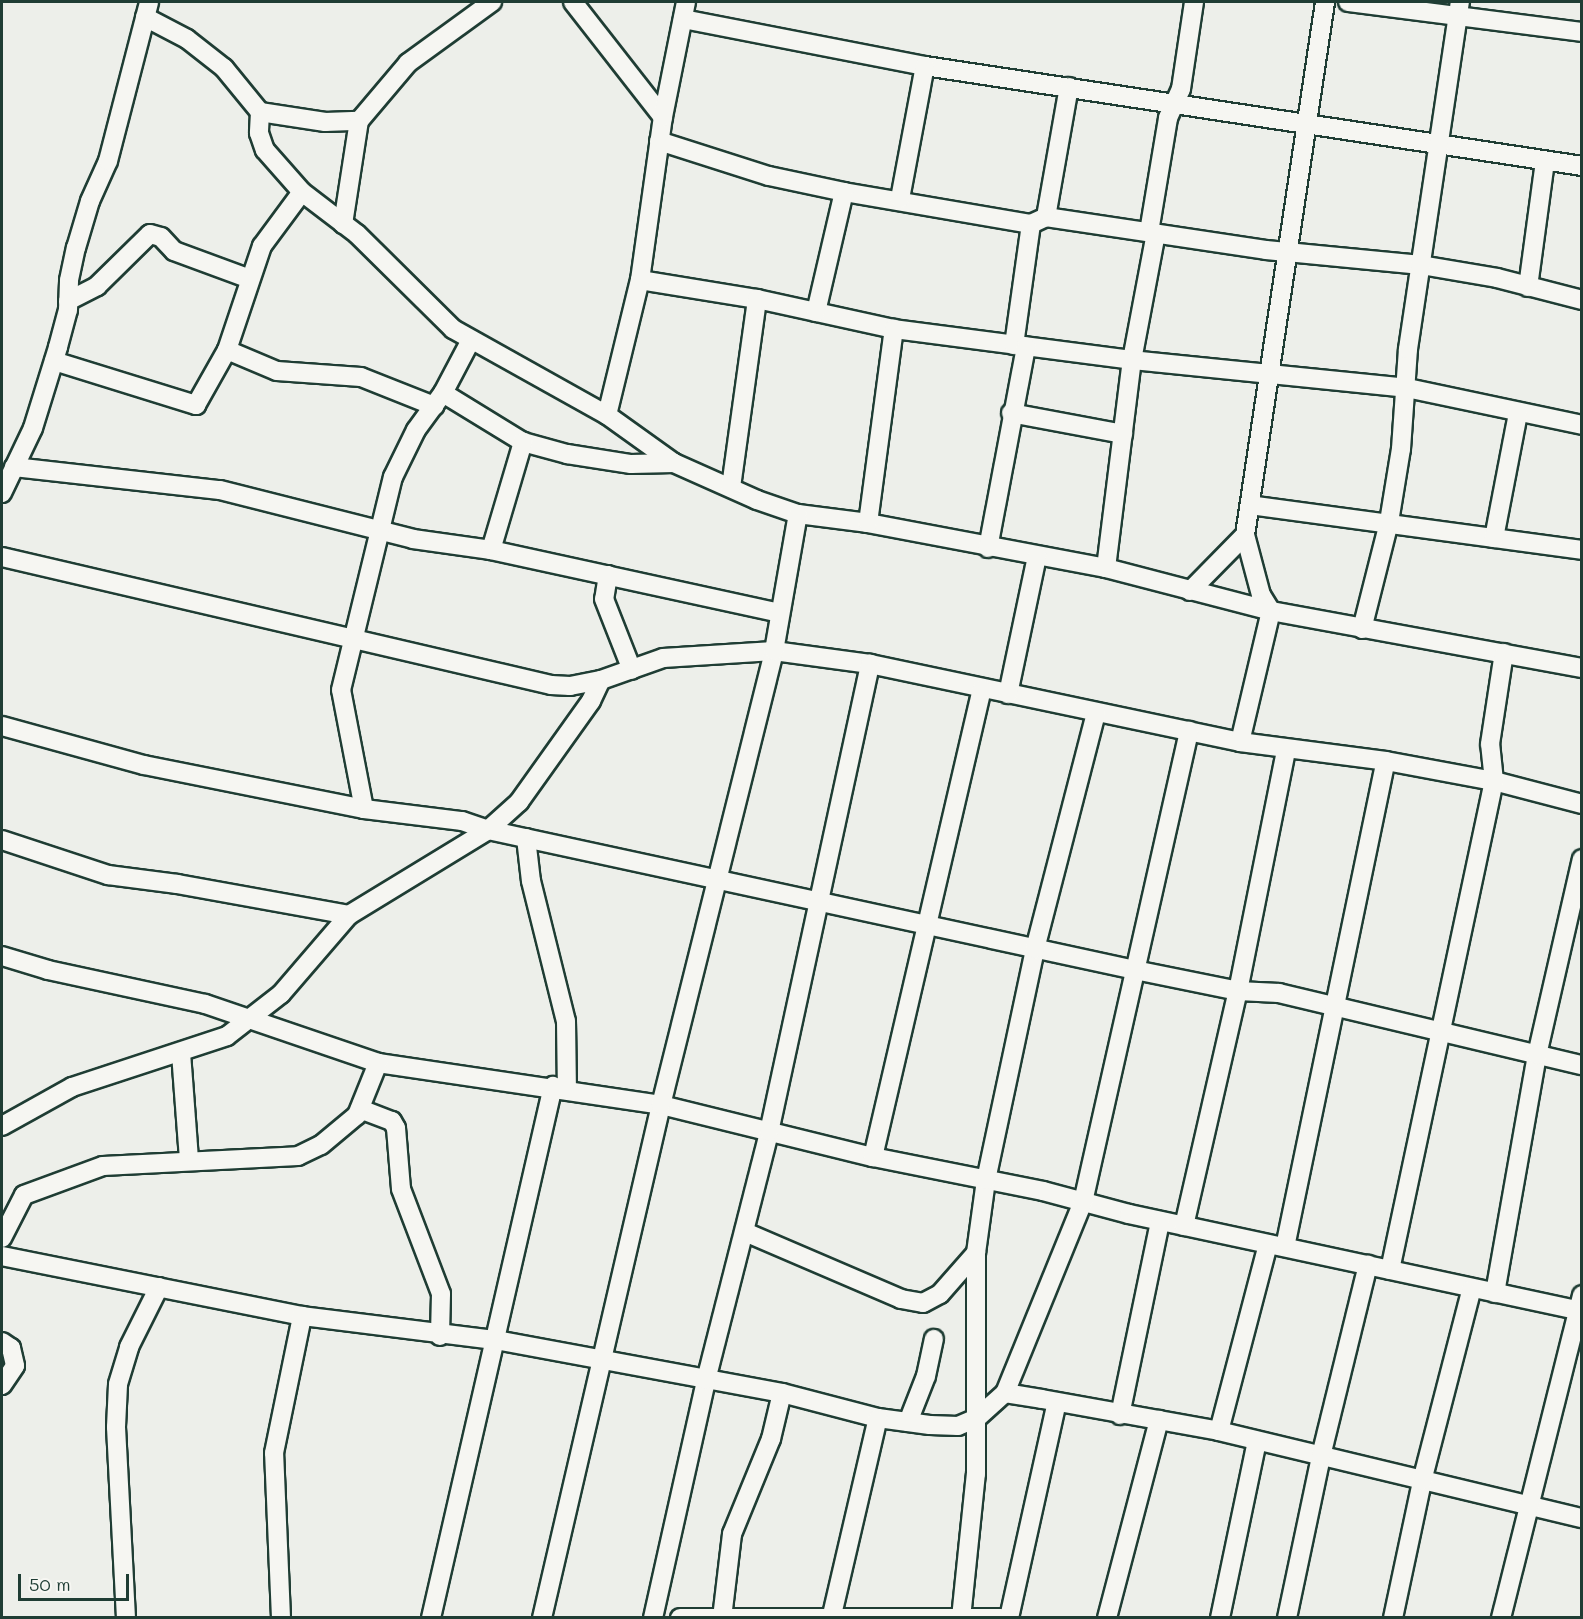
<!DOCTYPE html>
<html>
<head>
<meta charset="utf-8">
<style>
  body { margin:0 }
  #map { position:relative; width:1583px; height:1619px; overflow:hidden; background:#edefea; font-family:Mali,sans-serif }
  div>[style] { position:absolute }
  .roads { filter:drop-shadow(2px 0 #1f3d34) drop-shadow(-2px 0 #1f3d34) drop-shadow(0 2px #1f3d34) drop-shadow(0 -2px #1f3d34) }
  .minor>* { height:18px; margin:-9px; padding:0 9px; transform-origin:9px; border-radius:9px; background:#f6f6f2 }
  span { translate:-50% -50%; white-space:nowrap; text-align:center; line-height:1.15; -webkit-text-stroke:4.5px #f6f6f2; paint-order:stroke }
  .frame { position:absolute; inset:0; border:3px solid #1f3d34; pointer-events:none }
  .scale { position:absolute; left:18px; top:1574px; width:111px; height:27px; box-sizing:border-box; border:3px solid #1f3d34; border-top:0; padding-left:8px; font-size:18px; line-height:21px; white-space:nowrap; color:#1f3d34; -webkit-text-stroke:4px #f6f6f2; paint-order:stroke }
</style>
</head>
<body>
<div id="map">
  <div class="roads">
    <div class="minor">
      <div style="left:573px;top:2px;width:146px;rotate:52deg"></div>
      <div style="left:1348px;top:2px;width:236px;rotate:7.3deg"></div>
      <div style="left:145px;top:17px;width:47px;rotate:27.6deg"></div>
      <div style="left:187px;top:39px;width:47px;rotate:38.1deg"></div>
      <div style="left:224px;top:68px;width:57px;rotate:50.7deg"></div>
      <div style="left:260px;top:112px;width:21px;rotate:93deg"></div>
      <div style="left:259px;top:133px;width:18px;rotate:71deg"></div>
      <div style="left:265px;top:150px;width:56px;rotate:48.6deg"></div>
      <div style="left:302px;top:192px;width:69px;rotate:37.4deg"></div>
      <div style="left:357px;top:234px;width:135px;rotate:44.7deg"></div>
      <div style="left:453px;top:329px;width:176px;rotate:29.2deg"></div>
      <div style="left:607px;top:415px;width:82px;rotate:35.6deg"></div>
      <div style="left:674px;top:463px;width:91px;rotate:24deg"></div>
      <div style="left:757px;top:500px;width:43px;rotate:18.9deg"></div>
      <div style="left:798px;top:514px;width:71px;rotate:7.3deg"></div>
      <div style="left:868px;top:523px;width:242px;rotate:10.7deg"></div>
      <div style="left:1106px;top:568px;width:171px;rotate:14.6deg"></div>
      <div style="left:1271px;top:611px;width:316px;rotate:10.4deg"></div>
      <div style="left:683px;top:19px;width:247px;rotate:11deg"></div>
      <div style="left:925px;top:66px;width:665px;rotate:8.65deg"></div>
      <div style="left:260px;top:112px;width:66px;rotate:8.7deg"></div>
      <div style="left:325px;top:122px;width:34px;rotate:-2deg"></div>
      <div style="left:659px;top:141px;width:115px;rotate:17.7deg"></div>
      <div style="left:769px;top:176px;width:77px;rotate:12deg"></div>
      <div style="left:844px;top:192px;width:190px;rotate:9.7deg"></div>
      <div style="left:1031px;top:224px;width:17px;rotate:-25deg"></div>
      <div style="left:1046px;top:217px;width:222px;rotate:8.5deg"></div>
      <div style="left:1266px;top:250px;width:156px;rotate:5.5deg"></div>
      <div style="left:1421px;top:265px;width:77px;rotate:9.7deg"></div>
      <div style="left:1497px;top:278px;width:88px;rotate:14.5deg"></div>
      <div style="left:900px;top:199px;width:135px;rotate:-79.4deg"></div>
      <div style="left:1046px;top:217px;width:132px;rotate:-80deg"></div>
      <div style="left:343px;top:224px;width:104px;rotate:-81.2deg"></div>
      <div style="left:359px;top:121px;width:76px;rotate:-49.8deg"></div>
      <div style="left:408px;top:63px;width:104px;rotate:-36deg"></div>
      <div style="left:1149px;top:232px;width:116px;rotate:-80.5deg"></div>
      <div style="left:1168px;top:118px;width:32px;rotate:-66deg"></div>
      <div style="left:1181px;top:89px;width:88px;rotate:-81.5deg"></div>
      <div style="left:640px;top:280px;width:119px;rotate:9.2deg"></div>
      <div style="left:757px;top:299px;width:140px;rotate:12.4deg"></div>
      <div style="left:894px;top:329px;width:240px;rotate:7.4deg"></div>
      <div style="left:1132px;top:360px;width:276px;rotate:5.8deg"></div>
      <div style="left:1407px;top:388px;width:179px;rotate:11.9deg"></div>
      <div style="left:1528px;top:287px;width:126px;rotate:-82.3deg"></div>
      <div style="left:68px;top:301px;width:33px;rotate:-27deg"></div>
      <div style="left:97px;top:286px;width:74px;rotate:-44.5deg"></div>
      <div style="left:150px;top:234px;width:11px;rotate:15deg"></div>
      <div style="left:161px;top:237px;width:19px;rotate:47deg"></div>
      <div style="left:174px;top:251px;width:81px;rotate:20.2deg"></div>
      <div style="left:816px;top:312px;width:123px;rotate:-76.9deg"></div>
      <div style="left:1014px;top:345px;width:122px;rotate:-82deg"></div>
      <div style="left:227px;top:350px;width:54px;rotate:22.8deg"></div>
      <div style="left:277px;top:371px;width:84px;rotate:4.1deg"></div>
      <div style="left:361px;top:377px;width:79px;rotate:21.7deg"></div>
      <div style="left:54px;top:361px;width:149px;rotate:17.2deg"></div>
      <div style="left:196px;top:405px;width:63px;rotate:-60.6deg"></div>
      <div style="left:227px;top:350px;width:110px;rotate:-71.4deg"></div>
      <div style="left:262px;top:246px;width:67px;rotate:-53.5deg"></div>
      <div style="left:443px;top:393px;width:94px;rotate:31.5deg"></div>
      <div style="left:523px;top:442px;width:46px;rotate:15.3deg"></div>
      <div style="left:567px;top:454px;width:65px;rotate:8.9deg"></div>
      <div style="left:631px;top:464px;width:43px;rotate:-1.3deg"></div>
      <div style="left:1011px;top:413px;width:114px;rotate:10.6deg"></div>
      <div style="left:607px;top:415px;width:139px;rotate:-76.3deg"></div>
      <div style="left:640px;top:280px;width:165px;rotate:-82deg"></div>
      <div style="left:663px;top:117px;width:117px;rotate:-78.7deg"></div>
      <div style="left:14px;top:467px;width:207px;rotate:6.4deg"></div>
      <div style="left:220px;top:490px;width:199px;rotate:14.2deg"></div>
      <div style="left:413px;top:539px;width:79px;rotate:8deg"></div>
      <div style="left:491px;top:550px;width:295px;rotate:12.3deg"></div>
      <div style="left:731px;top:487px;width:190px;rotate:-82.1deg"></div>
      <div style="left:2px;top:493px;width:72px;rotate:-64.5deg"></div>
      <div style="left:33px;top:428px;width:85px;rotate:-72.8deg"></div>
      <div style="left:58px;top:347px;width:38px;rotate:-75deg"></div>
      <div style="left:68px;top:310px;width:30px;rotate:-88deg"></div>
      <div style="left:69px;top:280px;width:33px;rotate:-78deg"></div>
      <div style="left:76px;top:248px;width:49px;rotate:-73.4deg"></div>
      <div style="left:90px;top:201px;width:44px;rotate:-65.8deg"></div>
      <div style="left:108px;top:161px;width:164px;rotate:-75.5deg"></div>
      <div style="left:1250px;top:505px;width:335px;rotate:7.7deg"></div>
      <div style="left:868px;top:523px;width:196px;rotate:-82.4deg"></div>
      <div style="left:1494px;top:538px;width:127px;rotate:-79.1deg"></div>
      <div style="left:988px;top:548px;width:205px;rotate:-79.3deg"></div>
      <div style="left:491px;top:550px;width:113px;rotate:-73.5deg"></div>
      <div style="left:2px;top:557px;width:564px;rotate:13.12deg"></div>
      <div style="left:551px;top:685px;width:19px;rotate:3deg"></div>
      <div style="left:570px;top:686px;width:32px;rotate:-11deg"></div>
      <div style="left:601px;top:680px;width:66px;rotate:-19.5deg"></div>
      <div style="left:663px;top:658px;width:111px;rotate:-3.6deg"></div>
      <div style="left:774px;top:651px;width:97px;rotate:7.7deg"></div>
      <div style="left:870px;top:664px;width:378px;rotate:11.9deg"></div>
      <div style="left:1240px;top:742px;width:147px;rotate:7.4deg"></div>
      <div style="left:1386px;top:761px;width:110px;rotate:10.5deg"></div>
      <div style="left:1494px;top:781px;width:91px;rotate:14.6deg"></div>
      <div style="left:1106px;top:568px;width:210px;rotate:-82.9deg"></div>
      <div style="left:1132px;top:360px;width:129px;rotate:-79.3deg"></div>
      <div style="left:608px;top:575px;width:24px;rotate:99deg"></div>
      <div style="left:604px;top:599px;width:76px;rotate:68.5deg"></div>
      <div style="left:1190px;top:591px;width:78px;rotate:-45.5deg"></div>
      <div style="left:1362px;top:629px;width:110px;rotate:-75.8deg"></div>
      <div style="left:1389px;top:522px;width:74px;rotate:-80.7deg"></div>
      <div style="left:1401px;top:449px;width:100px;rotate:-86deg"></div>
      <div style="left:1408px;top:349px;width:351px;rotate:-81.5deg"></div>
      <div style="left:1008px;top:694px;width:141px;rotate:-78.1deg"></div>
      <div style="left:2px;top:726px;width:147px;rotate:15.4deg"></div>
      <div style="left:144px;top:765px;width:224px;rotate:11.3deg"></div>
      <div style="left:364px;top:809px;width:99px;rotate:7deg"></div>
      <div style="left:462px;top:821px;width:28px;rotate:19deg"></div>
      <div style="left:488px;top:830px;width:662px;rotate:12.21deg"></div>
      <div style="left:1135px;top:970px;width:105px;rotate:11.5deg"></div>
      <div style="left:1238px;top:991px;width:41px;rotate:2.8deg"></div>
      <div style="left:1279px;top:993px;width:311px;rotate:13.4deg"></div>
      <div style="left:1240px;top:742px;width:135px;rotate:-76.7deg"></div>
      <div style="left:1271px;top:611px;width:19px;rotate:-122deg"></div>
      <div style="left:1261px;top:595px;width:62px;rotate:-104.9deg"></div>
      <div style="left:1245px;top:535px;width:539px;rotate:-81.46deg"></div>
      <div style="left:364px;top:809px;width:121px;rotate:-100.9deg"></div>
      <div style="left:341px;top:690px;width:219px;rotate:-76.3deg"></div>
      <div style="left:393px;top:477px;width:52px;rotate:-63.9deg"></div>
      <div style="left:416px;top:430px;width:46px;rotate:-53.9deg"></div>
      <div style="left:443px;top:393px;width:60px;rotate:-62.2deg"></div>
      <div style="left:526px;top:838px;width:43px;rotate:83.4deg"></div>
      <div style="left:531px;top:881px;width:144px;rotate:76deg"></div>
      <div style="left:566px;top:1021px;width:68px;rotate:89.2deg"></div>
      <div style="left:2px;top:840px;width:112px;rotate:18.3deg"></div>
      <div style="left:108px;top:875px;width:70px;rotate:7.4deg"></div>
      <div style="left:177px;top:884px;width:175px;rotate:10.2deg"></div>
      <div style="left:2px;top:956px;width:48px;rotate:16.9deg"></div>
      <div style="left:48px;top:970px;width:161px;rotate:12.2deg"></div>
      <div style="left:205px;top:1004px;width:183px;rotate:18.8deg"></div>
      <div style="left:378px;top:1063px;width:286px;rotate:8.4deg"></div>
      <div style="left:661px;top:1105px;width:218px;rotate:13.8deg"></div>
      <div style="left:873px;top:1157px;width:173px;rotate:11.3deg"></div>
      <div style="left:1043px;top:1191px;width:89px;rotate:15deg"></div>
      <div style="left:1129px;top:1214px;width:463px;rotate:12.1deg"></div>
      <div style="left:181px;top:1053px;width:106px;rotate:85.7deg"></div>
      <div style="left:360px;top:1109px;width:34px;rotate:21deg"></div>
      <div style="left:392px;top:1121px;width:8px;rotate:60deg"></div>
      <div style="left:396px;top:1128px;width:61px;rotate:85.3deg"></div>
      <div style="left:401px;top:1189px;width:112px;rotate:69.1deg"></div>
      <div style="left:441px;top:1294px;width:42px;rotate:91.4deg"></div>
      <div style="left:2px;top:1126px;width:80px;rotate:-29.1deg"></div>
      <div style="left:72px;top:1087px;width:163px;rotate:-18.2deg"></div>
      <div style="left:227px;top:1036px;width:68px;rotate:-37.9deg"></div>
      <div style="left:281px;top:994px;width:104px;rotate:-49.3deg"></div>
      <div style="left:349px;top:915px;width:163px;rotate:-31.4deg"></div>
      <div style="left:488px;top:830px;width:42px;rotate:-42.1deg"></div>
      <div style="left:519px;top:802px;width:124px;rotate:-54.5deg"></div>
      <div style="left:591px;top:701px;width:23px;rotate:-65deg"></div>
      <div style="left:873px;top:1157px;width:481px;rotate:-76.9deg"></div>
      <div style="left:1184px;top:1226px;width:241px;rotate:-77.1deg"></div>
      <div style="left:1238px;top:991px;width:246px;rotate:-78.7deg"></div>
      <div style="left:745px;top:1232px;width:170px;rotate:23.2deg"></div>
      <div style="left:901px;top:1299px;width:22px;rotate:10deg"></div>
      <div style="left:923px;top:1303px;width:19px;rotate:-28deg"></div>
      <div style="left:940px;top:1294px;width:55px;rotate:-48.7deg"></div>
      <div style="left:2px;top:1238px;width:48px;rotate:-62.9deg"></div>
      <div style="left:24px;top:1195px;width:84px;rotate:-20.2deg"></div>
      <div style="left:103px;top:1166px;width:195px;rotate:-2.9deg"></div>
      <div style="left:298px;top:1156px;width:25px;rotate:-26deg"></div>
      <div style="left:321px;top:1145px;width:47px;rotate:-39.8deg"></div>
      <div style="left:357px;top:1115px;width:56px;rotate:-68deg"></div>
      <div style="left:1285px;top:1247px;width:496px;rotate:-78.3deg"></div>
      <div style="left:2px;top:1256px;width:306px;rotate:11.3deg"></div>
      <div style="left:302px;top:1316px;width:195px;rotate:7.1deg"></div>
      <div style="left:496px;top:1340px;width:291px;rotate:10.5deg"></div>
      <div style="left:782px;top:1393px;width:99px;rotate:14.6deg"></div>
      <div style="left:878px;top:1418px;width:52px;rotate:7.7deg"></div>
      <div style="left:930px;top:1425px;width:28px;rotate:2deg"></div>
      <div style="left:958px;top:1426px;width:21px;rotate:-23deg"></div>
      <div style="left:977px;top:1418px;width:38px;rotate:-42deg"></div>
      <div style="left:1005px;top:1393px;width:37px;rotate:9deg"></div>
      <div style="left:1042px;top:1399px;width:180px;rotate:10.2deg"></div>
      <div style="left:1219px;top:1431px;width:373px;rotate:13.5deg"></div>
      <div style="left:1390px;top:1270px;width:500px;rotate:-78deg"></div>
      <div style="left:1494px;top:781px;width:37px;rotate:-96deg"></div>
      <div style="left:1490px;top:744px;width:92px;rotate:-81.3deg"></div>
      <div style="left:1495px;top:1293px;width:242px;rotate:-80deg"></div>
      <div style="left:1537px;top:1055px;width:201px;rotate:-77.1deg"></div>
      <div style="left:2px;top:1342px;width:11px;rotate:34deg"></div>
      <div style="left:11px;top:1348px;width:18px;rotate:77deg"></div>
      <div style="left:15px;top:1366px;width:23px;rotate:124deg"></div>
      <div style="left:1005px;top:1393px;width:206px;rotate:-67.8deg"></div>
      <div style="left:1083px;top:1202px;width:483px;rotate:-77.3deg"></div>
      <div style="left:1120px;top:1415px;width:198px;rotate:-78.3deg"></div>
      <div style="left:908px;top:1422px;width:49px;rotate:-68.6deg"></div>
      <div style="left:926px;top:1376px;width:38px;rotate:-78deg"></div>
      <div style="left:1219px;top:1431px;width:193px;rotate:-75.3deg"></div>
      <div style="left:832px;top:1615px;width:202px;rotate:-76.9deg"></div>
      <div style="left:126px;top:1618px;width:191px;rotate:-93deg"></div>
      <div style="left:116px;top:1427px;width:43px;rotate:-87.3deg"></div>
      <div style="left:118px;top:1384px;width:39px;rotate:-73deg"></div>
      <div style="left:129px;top:1347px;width:67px;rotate:-63.4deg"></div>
      <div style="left:281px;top:1618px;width:165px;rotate:-92.4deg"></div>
      <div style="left:274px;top:1453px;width:140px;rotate:-78.4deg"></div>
      <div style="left:431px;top:1618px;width:546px;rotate:-77.08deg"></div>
      <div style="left:542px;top:1618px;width:527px;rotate:-76.94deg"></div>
      <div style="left:661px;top:1105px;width:468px;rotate:-76deg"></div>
      <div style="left:774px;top:651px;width:139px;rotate:-80.1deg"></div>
      <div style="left:653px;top:1618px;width:244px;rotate:-77.4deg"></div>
      <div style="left:706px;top:1380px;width:256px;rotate:-75.7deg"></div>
      <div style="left:769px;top:1132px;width:479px;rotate:-77.8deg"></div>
      <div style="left:680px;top:1618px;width:321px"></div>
      <div style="left:722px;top:1618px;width:85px;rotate:-83.2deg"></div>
      <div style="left:732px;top:1534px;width:103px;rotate:-67.7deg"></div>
      <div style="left:771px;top:1439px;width:47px;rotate:-76.6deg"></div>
      <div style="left:961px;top:1618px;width:145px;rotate:-84.1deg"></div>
      <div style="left:976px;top:1474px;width:221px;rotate:-90deg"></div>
      <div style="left:976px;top:1253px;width:74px;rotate:-82.2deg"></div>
      <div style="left:986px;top:1180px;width:236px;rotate:-78deg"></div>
      <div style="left:1035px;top:949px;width:244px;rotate:-75.5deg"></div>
      <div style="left:1009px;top:1618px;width:221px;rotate:-77.5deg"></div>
      <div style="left:1107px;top:1618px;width:205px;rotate:-75.3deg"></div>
      <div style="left:1220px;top:1618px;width:181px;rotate:-78.2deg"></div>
      <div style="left:1287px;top:1618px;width:166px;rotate:-78.1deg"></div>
      <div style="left:1321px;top:1456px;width:197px;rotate:-76.2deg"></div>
      <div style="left:1393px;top:1618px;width:140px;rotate:-78deg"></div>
      <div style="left:1422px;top:1481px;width:199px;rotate:-75.5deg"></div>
      <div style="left:1501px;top:1618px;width:333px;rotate:-75.9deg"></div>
    </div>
  </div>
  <div class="frame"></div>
  <div class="scale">50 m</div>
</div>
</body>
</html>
